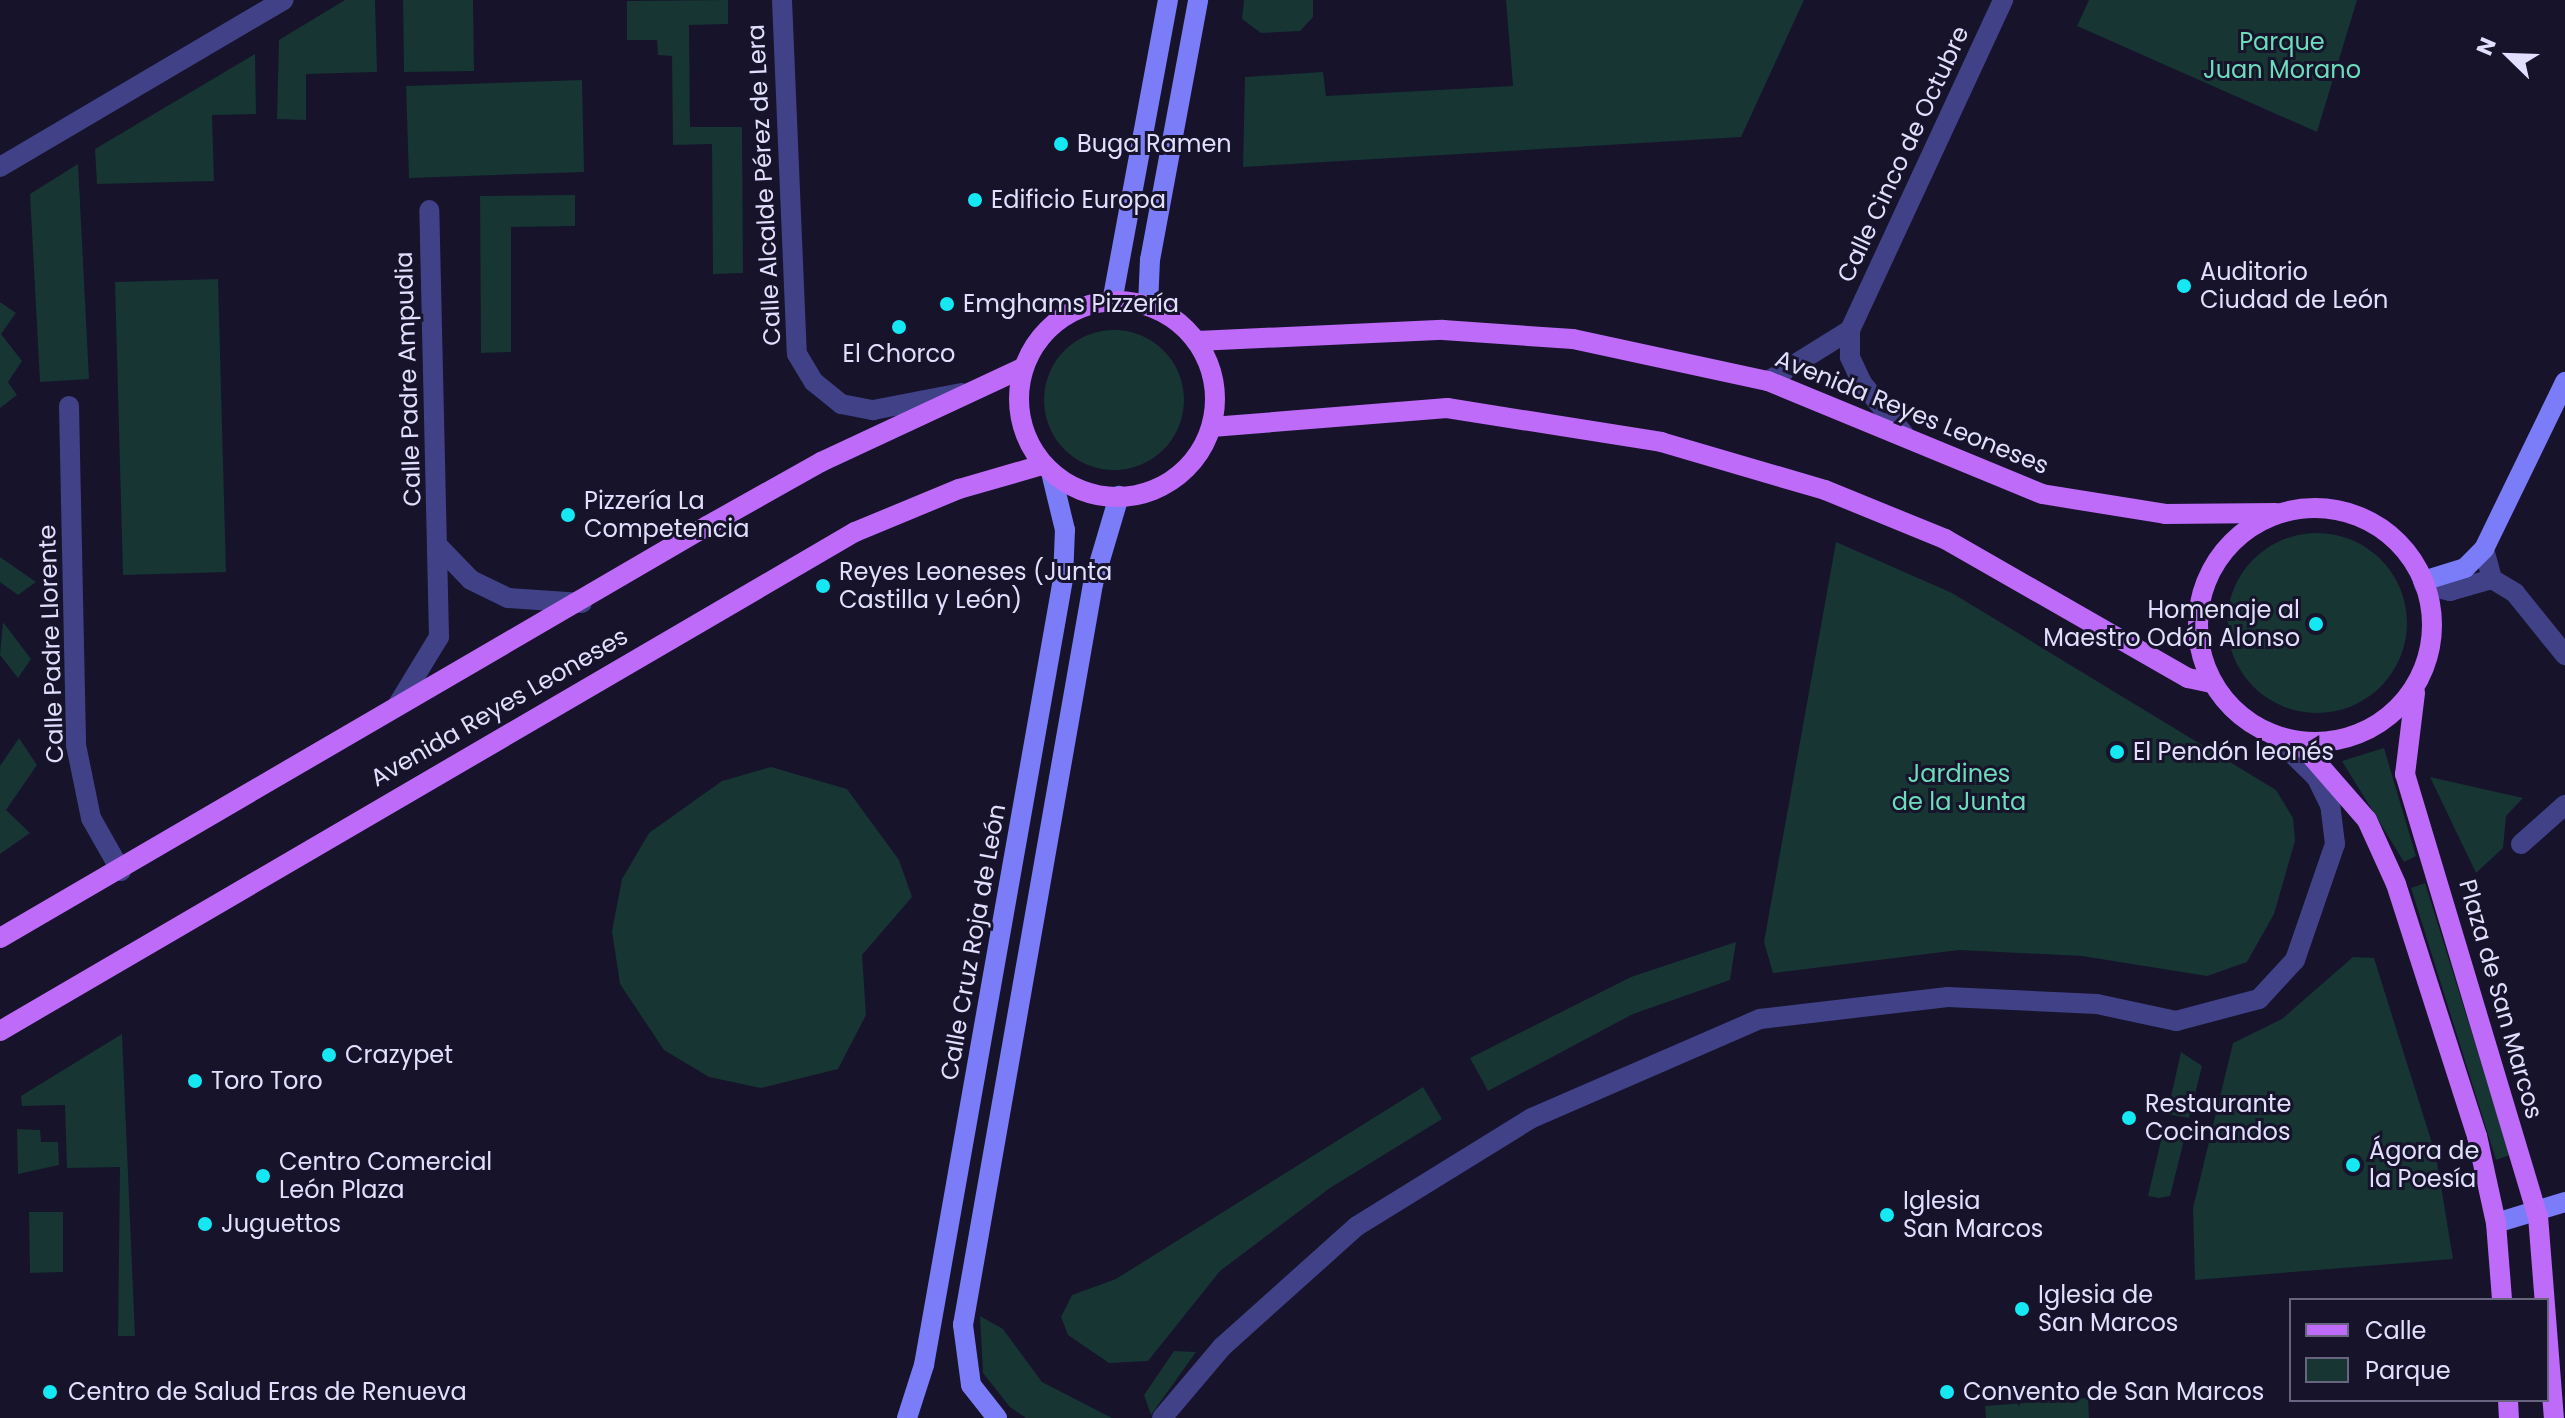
<!DOCTYPE html>
<html>
<head>
<meta charset="utf-8">
<style>
  body { margin:0 }
  #map { position:relative; width:2565px; height:1418px; overflow:hidden; background:#16132b; font-family:Poppins,sans-serif }
  div>[style] { position:absolute }
  .green>* { inset:0; background:#163533 }
  .round { border-radius:50% }
  .street>* { height:20px; margin:-10px; padding:0 10px; transform-origin:10px; border-radius:10px; background:#414188 }
  .secondary>* { height:20px; margin:-10px; padding:0 10px; transform-origin:10px; border-radius:10px; background:#7b7df8 }
  .primary>* { height:20px; margin:-10px; padding:0 10px; transform-origin:10px; border-radius:10px; background:#bd6bf8 }
  .primary>.ring { margin:-10px; padding:0; box-sizing:content-box; background:none; border:20px solid #bd6bf8; border-radius:50% }
  .dots>* { width:22px; height:22px; translate:-50% -50%; box-sizing:border-box; border:4px solid #16132b; border-radius:50% }
  span { translate:-50% -50%; white-space:nowrap; text-align:center; line-height:1.15; -webkit-text-stroke:6px #16132b; paint-order:stroke }
  .park-label { font-size:24px; color:#6cdcbb }
  .poi-label { font-size:24px; color:#e1dffd }
  .left { translate:0 -50%; text-align:left }
  .right { translate:-100% -50%; text-align:right }
  .street-label { font-size:24px; color:#e1dffd }
  .legend { position:absolute; left:2289px; top:1298px; width:260px; height:104px; box-sizing:border-box; background:#16132b; border:2px solid #67657f; margin:0; padding:10px 14px; list-style:none; font-size:24px; color:#e1dffd }
  .legend li { display:flex; align-items:center; gap:16px; height:40px }
  .legend b { width:40px; border:2px solid #67657f }
  .north { position:absolute; left:2469px; top:16px; width:80px; height:80px; -webkit-text-stroke:6px #16132b; paint-order:stroke; rotate:293deg; font-size:22px; font-weight:700; line-height:32px; text-align:center; color:#e1dffd }
  .north::after { content:''; display:block; margin:auto; width:28px; height:36px; background:#e1dffd; clip-path:polygon(50% 0,100% 100%,50% 72%,0 100%) }
</style>
</head>
<body>
<div id="map">
  <div class="green">
    <div style="clip-path:polygon(345px 0,375px 0,377px 72px,306px 74px,306px 120px,277px 119px,279px 40px)"></div>
    <div style="clip-path:polygon(403px 0,473px 0,474px 71px,404px 72px)"></div>
    <div style="clip-path:polygon(728px 0,728px 24px,689px 25px,690px 127px,742px 127px,743px 273px,713px 274px,712px 144px,673px 145px,672px 56px,658px 55px,657px 40px,627px 40px,627px 1px)"></div>
    <div style="clip-path:polygon(1244px 0,1313px 0,1313px 17px,1300px 31px,1261px 33px,1242px 19px)"></div>
    <div style="clip-path:polygon(1506px 0,1804px 0,1741px 137px,1243px 167px,1245px 77px,1323px 72px,1326px 96px,1513px 86px)"></div>
    <div style="clip-path:polygon(2089px 0,2357px 0,2317px 132px,2077px 26px)"></div>
    <div style="clip-path:polygon(255px 54px,256px 114px,212px 115px,214px 181px,97px 184px,95px 149px)"></div>
    <div style="clip-path:polygon(582px 80px,584px 172px,409px 178px,406px 86px)"></div>
    <div style="clip-path:polygon(78px 164px,89px 379px,40px 382px,30px 194px)"></div>
    <div style="clip-path:polygon(575px 195px,575px 226px,511px 227px,511px 352px,481px 353px,480px 196px)"></div>
    <div style="clip-path:polygon(218px 279px,226px 572px,123px 575px,115px 282px)"></div>
    <div style="clip-path:polygon(0 302px,16px 313px,1px 334px,22px 361px,8px 382px,17px 395px,0 408px)"></div>
    <div class="round" style="left:1044px;top:330px;width:140px;height:140px"></div>
    <div class="round" style="left:2227px;top:533px;width:180px;height:180px"></div>
    <div style="clip-path:polygon(1836px 542px,1952px 593px,2276px 790px,2293px 818px,2295px 841px,2274px 914px,2247px 962px,2207px 976px,2082px 956px,1959px 950px,1773px 973px,1764px 942px)"></div>
    <div style="clip-path:polygon(0 557px,36px 582px,18px 595px,0 582px)"></div>
    <div style="clip-path:polygon(3px 622px,31px 659px,18px 678px,0 655px)"></div>
    <div style="clip-path:polygon(19px 738px,37px 765px,6px 810px,30px 833px,0 854px,0 766px)"></div>
    <div style="clip-path:polygon(2384px 748px,2416px 856px,2404px 862px,2342px 761px)"></div>
    <div style="clip-path:polygon(771px 767px,847px 789px,899px 860px,912px 897px,862px 955px,866px 1015px,838px 1069px,761px 1088px,709px 1077px,664px 1050px,620px 984px,612px 931px,622px 879px,649px 833px,722px 781px)"></div>
    <div style="clip-path:polygon(2430px 777px,2523px 798px,2506px 816px,2503px 848px,2476px 873px)"></div>
    <div style="clip-path:polygon(2425px 883px,2510px 1155px,2496px 1160px,2411px 888px)"></div>
    <div style="clip-path:polygon(1736px 942px,1730px 980px,1633px 1014px,1488px 1091px,1470px 1058px,1631px 977px)"></div>
    <div style="clip-path:polygon(2353px 957px,2374px 958px,2436px 1156px,2453px 1259px,2195px 1280px,2193px 1208px,2233px 1043px,2282px 1019px)"></div>
    <div style="clip-path:polygon(122px 1034px,135px 1336px,118px 1336px,120px 1167px,67px 1168px,65px 1105px,22px 1106px,21px 1096px)"></div>
    <div style="clip-path:polygon(2181px 1052px,2202px 1066px,2189px 1118px,2167px 1114px)"></div>
    <div style="clip-path:polygon(1423px 1087px,1442px 1119px,1330px 1188px,1220px 1271px,1148px 1361px,1109px 1363px,1068px 1335px,1061px 1317px,1072px 1295px,1116px 1279px)"></div>
    <div style="clip-path:polygon(17px 1129px,40px 1130px,41px 1142px,58px 1142px,59px 1165px,18px 1174px)"></div>
    <div style="clip-path:polygon(2162px 1136px,2184px 1140px,2170px 1196px,2159px 1198px,2148px 1196px)"></div>
    <div style="clip-path:polygon(29px 1212px,63px 1212px,63px 1272px,30px 1273px)"></div>
    <div style="clip-path:polygon(980px 1316px,1003px 1329px,1042px 1382px,1112px 1418px,1026px 1418px,1010px 1407px,983px 1373px)"></div>
    <div style="clip-path:polygon(1174px 1351px,1196px 1352px,1151px 1415px,1144px 1395px)"></div>
    <div style="clip-path:polygon(2088px 1398px,2089px 1418px,1986px 1418px,1985px 1406px)"></div>
  </div>
  <div class="street">
    <div style="left:782px;top:0;width:354px;rotate:87.6deg"></div>
    <div style="left:797px;top:354px;width:33px;rotate:59deg"></div>
    <div style="left:814px;top:382px;width:35px;rotate:39deg"></div>
    <div style="left:841px;top:404px;width:33px;rotate:11deg"></div>
    <div style="left:873px;top:410px;width:90px;rotate:-10.9deg"></div>
    <div style="left:0;top:167px;width:329px;rotate:-30.5deg"></div>
    <div style="left:1768px;top:381px;width:97px;rotate:-31.9deg"></div>
    <div style="left:69px;top:406px;width:339px;rotate:88.8deg"></div>
    <div style="left:76px;top:745px;width:75px;rotate:78.4deg"></div>
    <div style="left:91px;top:818px;width:61px;rotate:60.5deg"></div>
    <div style="left:1904px;top:434px;width:66px;rotate:-129.5deg"></div>
    <div style="left:1862px;top:383px;width:29px;rotate:-115deg"></div>
    <div style="left:1850px;top:357px;width:27px;rotate:-90deg"></div>
    <div style="left:1850px;top:330px;width:364px;rotate:-65.1deg"></div>
    <div style="left:439px;top:547px;width:46px;rotate:45.9deg"></div>
    <div style="left:471px;top:580px;width:41px;rotate:25.9deg"></div>
    <div style="left:508px;top:598px;width:74px;rotate:3.9deg"></div>
    <div style="left:2484px;top:549px;width:31px;rotate:75deg"></div>
    <div style="left:2492px;top:579px;width:27px;rotate:31deg"></div>
    <div style="left:2515px;top:593px;width:80px;rotate:51.1deg"></div>
    <div style="left:2424px;top:585px;width:27px;rotate:13deg"></div>
    <div style="left:2450px;top:591px;width:44px;rotate:-15.9deg"></div>
    <div style="left:397px;top:706px;width:81px;rotate:-58.7deg"></div>
    <div style="left:439px;top:637px;width:427px;rotate:-91.3deg"></div>
    <div style="left:2521px;top:844px;width:59px;rotate:-41.6deg"></div>
    <div style="left:1162px;top:1418px;width:93px;rotate:-49.8deg"></div>
    <div style="left:1222px;top:1347px;width:181px;rotate:-41.9deg"></div>
    <div style="left:1357px;top:1226px;width:206px;rotate:-31.7deg"></div>
    <div style="left:1532px;top:1118px;width:249px;rotate:-23.5deg"></div>
    <div style="left:1760px;top:1019px;width:189px;rotate:-6.7deg"></div>
    <div style="left:1948px;top:997px;width:149px;rotate:2.7deg"></div>
    <div style="left:2097px;top:1004px;width:81px;rotate:12.1deg"></div>
    <div style="left:2176px;top:1021px;width:86px;rotate:-14.8deg"></div>
    <div style="left:2259px;top:999px;width:53px;rotate:-47.3deg"></div>
    <div style="left:2295px;top:960px;width:123px;rotate:-71deg"></div>
    <div style="left:2335px;top:844px;width:39px;rotate:-97deg"></div>
    <div style="left:2330px;top:805px;width:30px;rotate:-116deg"></div>
    <div style="left:2317px;top:778px;width:63px;rotate:-135.6deg"></div>
  </div>
  <div class="secondary">
    <div style="left:1112px;top:302px;width:307px;rotate:-79.5deg"></div>
    <div style="left:1148px;top:305px;width:45px;rotate:-87.5deg"></div>
    <div style="left:1150px;top:260px;width:264px;rotate:-79.5deg"></div>
    <div style="left:2423px;top:581px;width:44px;rotate:-17.2deg"></div>
    <div style="left:2465px;top:568px;width:27px;rotate:-45deg"></div>
    <div style="left:2484px;top:549px;width:186px;rotate:-64.1deg"></div>
    <div style="left:2496px;top:1223px;width:72px;rotate:-16.9deg"></div>
    <div style="left:907px;top:1418px;width:56px;rotate:-72.2deg"></div>
    <div style="left:924px;top:1365px;width:798px;rotate:-79.97deg"></div>
    <div style="left:1063px;top:579px;width:49px;rotate:-87.7deg"></div>
    <div style="left:1065px;top:530px;width:60px;rotate:-103.6deg"></div>
    <div style="left:997px;top:1418px;width:42px;rotate:-128.2deg"></div>
    <div style="left:971px;top:1385px;width:61px;rotate:-97.6deg"></div>
    <div style="left:963px;top:1325px;width:752px;rotate:-80.05deg"></div>
    <div style="left:1093px;top:584px;width:92px;rotate:-73.5deg"></div>
  </div>
  <div class="primary">
    <div class="ring" style="left:1019px;top:301px;width:176px;height:176px"></div>
    <div style="left:1197px;top:341px;width:246px;rotate:-2.6deg"></div>
    <div style="left:1443px;top:330px;width:130px;rotate:4deg"></div>
    <div style="left:1573px;top:339px;width:199px;rotate:12.2deg"></div>
    <div style="left:1768px;top:381px;width:296px;rotate:22.4deg"></div>
    <div style="left:2042px;top:494px;width:125px;rotate:9.2deg"></div>
    <div style="left:2165px;top:514px;width:111px;rotate:-0.5deg"></div>
    <div style="left:1212px;top:427px;width:236px;rotate:-4.6deg"></div>
    <div style="left:1447px;top:408px;width:217px;rotate:9deg"></div>
    <div style="left:1661px;top:442px;width:171px;rotate:16.3deg"></div>
    <div style="left:1825px;top:490px;width:130px;rotate:22.2deg"></div>
    <div style="left:1945px;top:539px;width:280px;rotate:29.8deg"></div>
    <div style="left:2188px;top:678px;width:25px;rotate:12deg"></div>
    <div class="ring" style="left:2198px;top:508px;width:214px;height:214px"></div>
    <div style="left:2415px;top:693px;width:82px;rotate:97deg"></div>
    <div style="left:2405px;top:774px;width:462px;rotate:73.3deg"></div>
    <div style="left:2538px;top:1216px;width:203px;rotate:85.5deg"></div>
    <div style="left:2299px;top:742px;width:103px;rotate:48.9deg"></div>
    <div style="left:2367px;top:820px;width:70px;rotate:65.6deg"></div>
    <div style="left:2396px;top:884px;width:265px;rotate:72.2deg"></div>
    <div style="left:2477px;top:1136px;width:89px;rotate:77.7deg"></div>
    <div style="left:2496px;top:1223px;width:77px;rotate:85.5deg"></div>
    <div style="left:0;top:938px;width:818px;rotate:-30.23deg"></div>
    <div style="left:707px;top:526px;width:131px;rotate:-29.3deg"></div>
    <div style="left:821px;top:462px;width:223px;rotate:-25deg"></div>
    <div style="left:0;top:1031px;width:990px;rotate:-30.27deg"></div>
    <div style="left:855px;top:532px;width:113px;rotate:-22.5deg"></div>
    <div style="left:959px;top:489px;width:86px;rotate:-16.1deg"></div>
    <div style="left:2508px;top:1400px;width:18px;rotate:87deg"></div>
  </div>
  <div class="dots">
    <div style="left:1061px;top:144px;background:#15e7f3"></div>
    <div style="left:975px;top:200px;background:#15e7f3"></div>
    <div style="left:2184px;top:286px;background:#15e7f3"></div>
    <div style="left:947px;top:304px;background:#15e7f3"></div>
    <div style="left:899px;top:327px;background:#15e7f3"></div>
    <div style="left:568px;top:515px;background:#15e7f3"></div>
    <div style="left:823px;top:586px;background:#15e7f3"></div>
    <div style="left:2316px;top:624px;background:#15e7f3"></div>
    <div style="left:2117px;top:752px;background:#15e7f3"></div>
    <div style="left:329px;top:1055px;background:#15e7f3"></div>
    <div style="left:195px;top:1081px;background:#15e7f3"></div>
    <div style="left:2129px;top:1118px;background:#15e7f3"></div>
    <div style="left:2353px;top:1165px;background:#15e7f3"></div>
    <div style="left:263px;top:1176px;background:#15e7f3"></div>
    <div style="left:1887px;top:1215px;background:#15e7f3"></div>
    <div style="left:205px;top:1224px;background:#15e7f3"></div>
    <div style="left:2022px;top:1309px;background:#15e7f3"></div>
    <div style="left:50px;top:1392px;background:#15e7f3"></div>
    <div style="left:1947px;top:1392px;background:#15e7f3"></div>
  </div>
  <div class="park-label">
    <span style="left:2282px;top:56px">Parque<br>Juan Morano</span>
    <span style="left:1959px;top:788px">Jardines<br>de la Junta</span>
  </div>
  <div class="poi-label">
    <span class="left" style="left:1077px;top:144px">Buga Ramen</span>
    <span class="left" style="left:991px;top:200px">Edificio Europa</span>
    <span class="left" style="left:2200px;top:286px">Auditorio<br>Ciudad de León</span>
    <span class="left" style="left:963px;top:304px">Emghams Pizzería</span>
    <span style="left:899px;top:354px">El Chorco</span>
    <span class="left" style="left:584px;top:515px">Pizzería La<br>Competencia</span>
    <span class="left" style="left:839px;top:586px">Reyes Leoneses (Junta<br>Castilla y León)</span>
    <span class="right" style="left:2300px;top:624px">Homenaje al<br>Maestro Odón Alonso</span>
    <span class="left" style="left:2133px;top:752px">El Pendón leonés</span>
    <span class="left" style="left:345px;top:1055px">Crazypet</span>
    <span class="left" style="left:211px;top:1081px">Toro Toro</span>
    <span class="left" style="left:2145px;top:1118px">Restaurante<br>Cocinandos</span>
    <span class="left" style="left:2369px;top:1165px">Ágora de<br>la Poesía</span>
    <span class="left" style="left:279px;top:1176px">Centro Comercial<br>León Plaza</span>
    <span class="left" style="left:1903px;top:1215px">Iglesia<br>San Marcos</span>
    <span class="left" style="left:221px;top:1224px">Juguettos</span>
    <span class="left" style="left:2038px;top:1309px">Iglesia de<br>San Marcos</span>
    <span class="left" style="left:68px;top:1392px">Centro de Salud Eras de Renueva</span>
    <span class="left" style="left:1963px;top:1392px">Convento de San Marcos</span>
  </div>
  <div class="street-label">
    <span style="left:1903px;top:154px;rotate:-65deg">Calle Cinco de Octubre</span>
    <span style="left:764px;top:185px;rotate:-93deg">Calle Alcalde Pérez de Lera</span>
    <span style="left:408px;top:379px;rotate:-92deg">Calle Padre Ampudia</span>
    <span style="left:1912px;top:412px;rotate:22deg">Avenida Reyes Leoneses</span>
    <span style="left:51px;top:644px;rotate:-92deg">Calle Padre Llorente</span>
    <span style="left:499px;top:707px;rotate:-30deg">Avenida Reyes Leoneses</span>
    <span style="left:973px;top:942px;rotate:-80deg">Calle Cruz Roja de León</span>
    <span style="left:2501px;top:999px;rotate:74deg">Plaza de San Marcos</span>
  </div>
  <ul class="legend">
  <li><b style="height:10px;background:#bd6bf8"></b>Calle</li>
  <li><b style="height:22px;background:#163533"></b>Parque</li>
  </ul>
  <div class="north">N</div>
</div>
</body>
</html>
